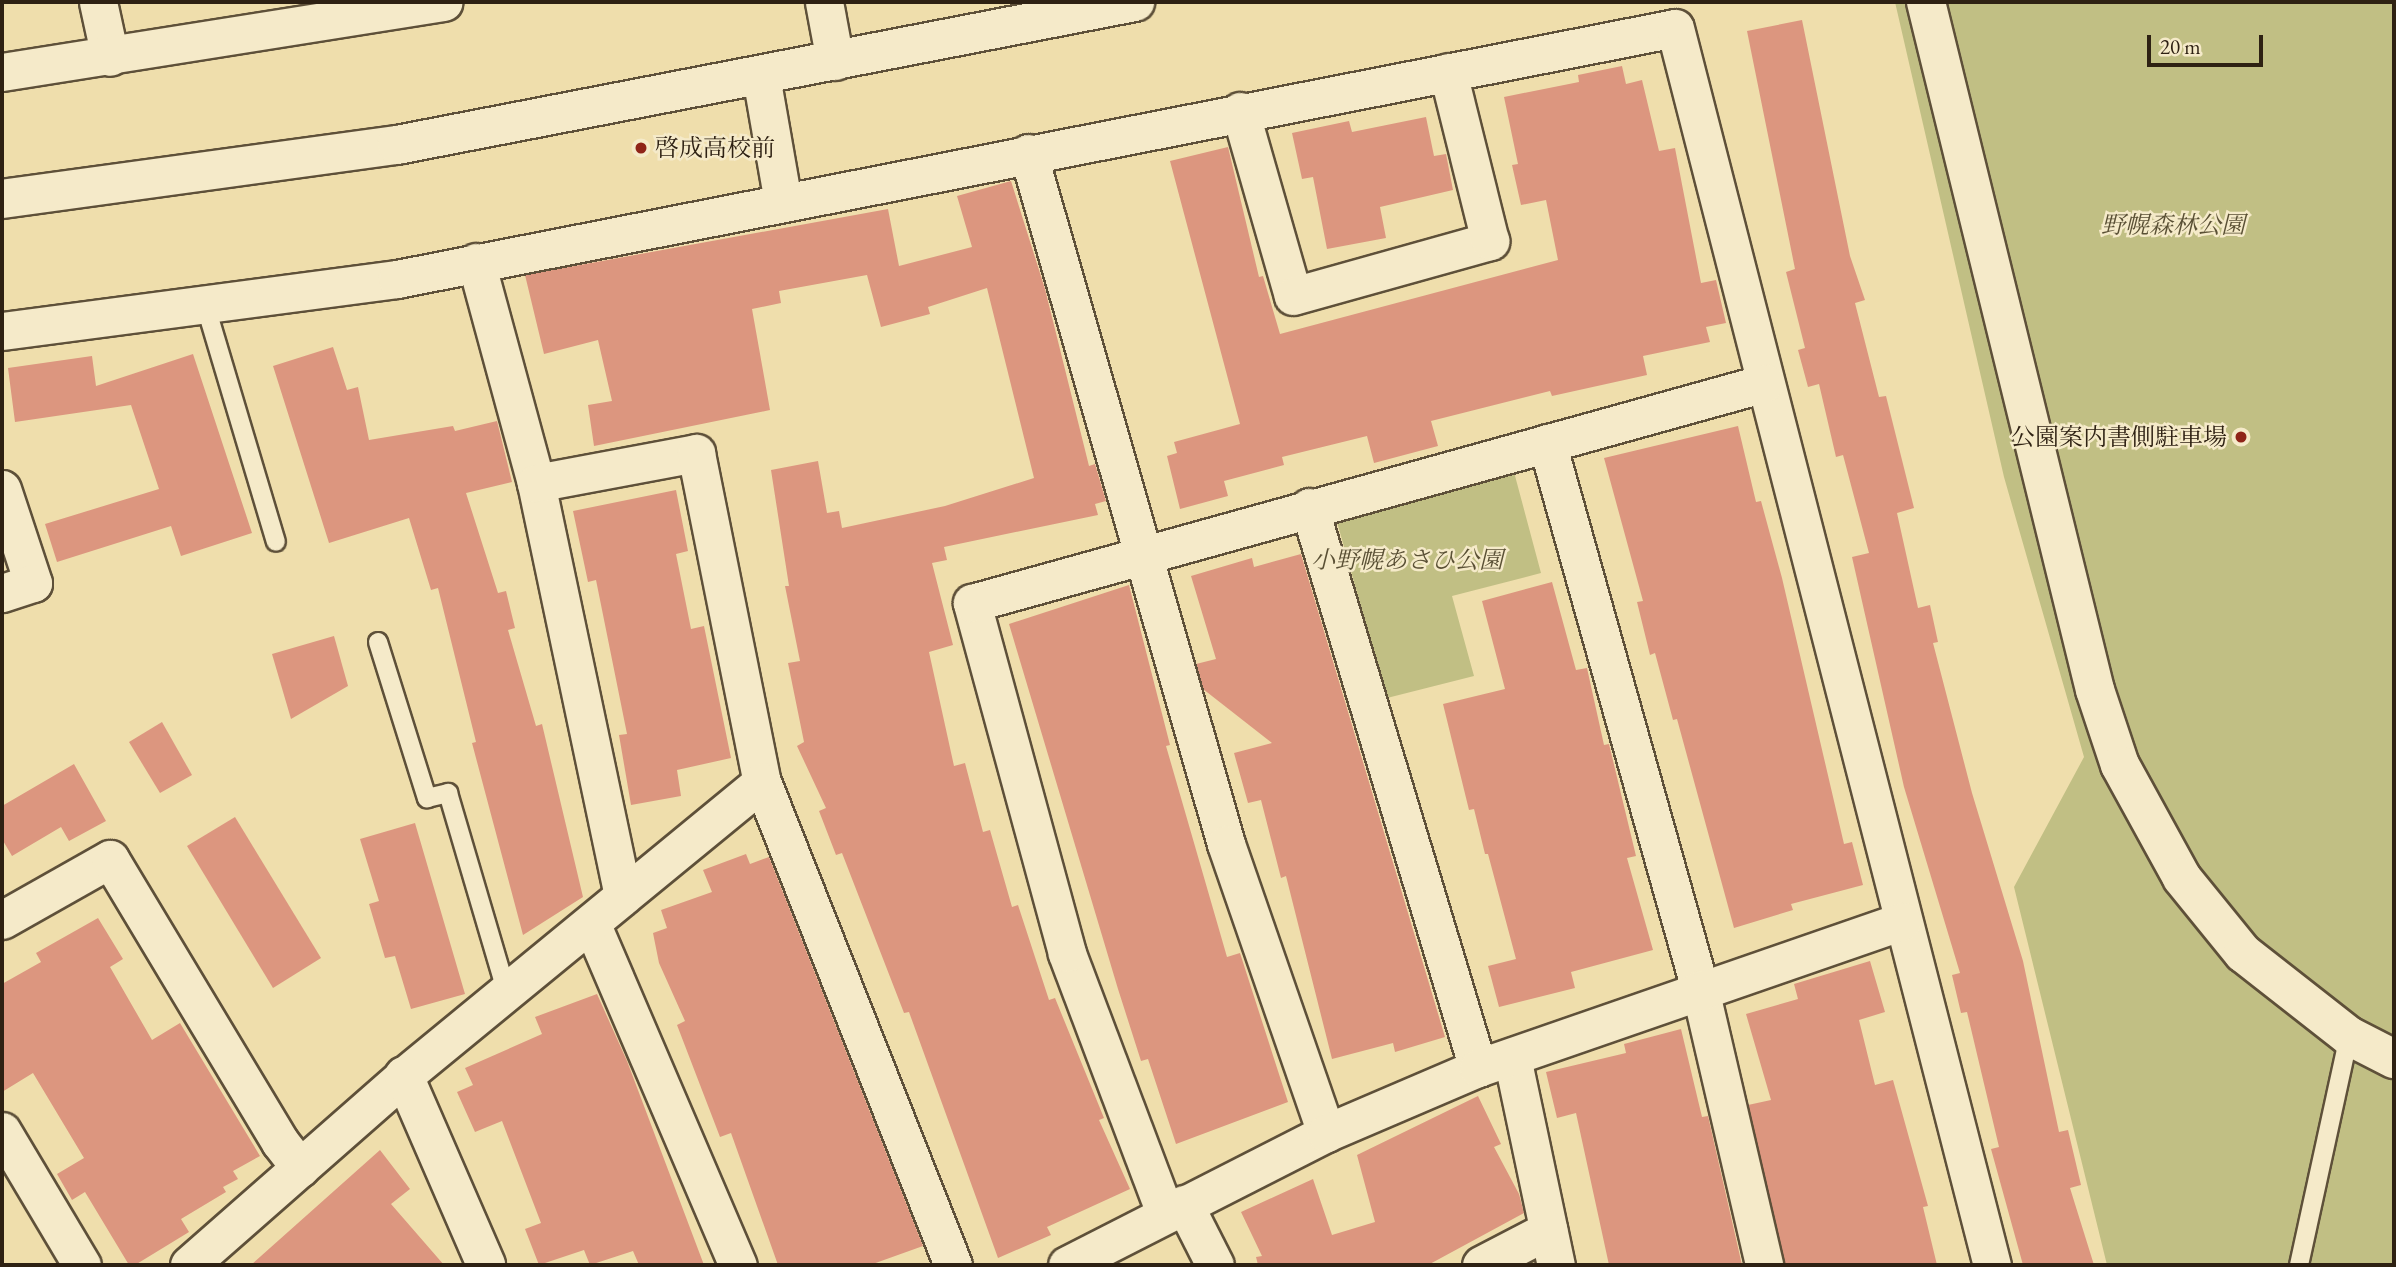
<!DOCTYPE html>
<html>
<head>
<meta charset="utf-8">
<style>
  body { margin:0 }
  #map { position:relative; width:2396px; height:1267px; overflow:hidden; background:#efdeac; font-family:"EB Garamond","Noto Serif JP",serif }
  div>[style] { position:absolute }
  .green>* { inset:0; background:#c1bf84 }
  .building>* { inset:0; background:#dc967f }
  .roads { filter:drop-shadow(2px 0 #5e5039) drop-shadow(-2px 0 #5e5039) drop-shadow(0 2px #5e5039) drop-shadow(0 -2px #5e5039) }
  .service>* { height:18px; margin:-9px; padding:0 9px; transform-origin:9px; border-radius:9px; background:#f5eac9 }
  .minor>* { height:37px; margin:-18.5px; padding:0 18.5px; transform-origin:18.5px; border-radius:18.5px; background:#f5eac9 }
  .tertiary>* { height:38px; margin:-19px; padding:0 19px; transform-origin:19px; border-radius:19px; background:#f5eac9 }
  .dots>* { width:19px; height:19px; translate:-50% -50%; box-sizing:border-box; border:4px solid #f5eac9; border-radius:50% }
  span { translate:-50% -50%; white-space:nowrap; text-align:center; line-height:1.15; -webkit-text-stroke:5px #f5eac9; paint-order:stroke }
  .poi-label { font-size:24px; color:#2e2113 }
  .left { translate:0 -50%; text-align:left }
  .right { translate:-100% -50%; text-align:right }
  .park-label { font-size:24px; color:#5a5035; font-style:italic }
  .frame { position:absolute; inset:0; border:4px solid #2e2113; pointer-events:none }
  .scale { position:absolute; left:2147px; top:35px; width:116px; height:32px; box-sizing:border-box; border:4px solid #2e2113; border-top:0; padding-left:9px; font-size:21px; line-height:24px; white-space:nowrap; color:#2e2113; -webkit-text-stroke:5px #f5eac9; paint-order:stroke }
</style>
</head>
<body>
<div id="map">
  <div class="green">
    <div style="clip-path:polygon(1895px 2px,2394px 2px,2394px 1265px,2107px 1265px,2014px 887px,2084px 757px,2004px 477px)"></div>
    <div style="clip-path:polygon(1514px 472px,1541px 573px,1452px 596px,1474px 676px,1387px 698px,1337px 522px)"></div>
  </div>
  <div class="building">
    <div style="clip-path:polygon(1802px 20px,1850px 256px,1865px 300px,1855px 303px,1879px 397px,1886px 396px,1914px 508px,1897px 513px,1918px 608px,1930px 605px,1938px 642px,1933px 643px,1972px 793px,2023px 961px,2059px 1132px,2068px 1130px,2081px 1185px,2070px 1188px,2094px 1265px,2023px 1265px,1991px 1149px,1999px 1147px,1967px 1012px,1961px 1013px,1952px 975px,1960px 973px,1904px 787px,1852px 557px,1869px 553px,1843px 455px,1836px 457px,1819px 384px,1808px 387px,1798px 350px,1805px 348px,1786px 272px,1795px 269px,1747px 31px)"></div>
    <div style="clip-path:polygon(1622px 66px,1626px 84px,1642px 80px,1659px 151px,1675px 148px,1701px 283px,1716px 280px,1726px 323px,1706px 327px,1710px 342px,1643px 356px,1647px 375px,1552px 396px,1550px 391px,1431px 421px,1438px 446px,1374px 463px,1367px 436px,1282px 457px,1284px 465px,1224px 481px,1228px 496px,1180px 509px,1167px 456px,1177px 453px,1174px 442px,1240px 424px,1170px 161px,1228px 147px,1259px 277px,1263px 276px,1280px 334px,1558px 260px,1546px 200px,1521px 205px,1512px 165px,1518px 164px,1504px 97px,1579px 82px,1578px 75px)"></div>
    <div style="clip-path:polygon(1426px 117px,1434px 156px,1446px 154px,1453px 190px,1380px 207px,1386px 238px,1327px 249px,1313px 177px,1302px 179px,1292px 133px,1349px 121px,1352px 132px)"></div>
    <div style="clip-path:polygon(1011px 181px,1045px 289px,1089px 466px,1095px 464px,1106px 501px,1095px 504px,1098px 515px,944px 547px,947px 560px,932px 563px,953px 645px,929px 652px,954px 766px,965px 763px,983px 832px,990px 830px,1012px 907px,1018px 905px,1049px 1000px,1055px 998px,1104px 1118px,1099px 1120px,1130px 1189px,1047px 1227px,1051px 1235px,998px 1258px,909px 1012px,904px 1013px,842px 853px,836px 855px,819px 811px,826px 808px,797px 746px,804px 742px,788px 663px,800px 661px,785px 586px,789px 586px,771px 470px,818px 461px,827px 513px,839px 511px,842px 528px,945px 506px,1034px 478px,987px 288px,928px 307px,930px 314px,881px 327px,867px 275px,779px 291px,781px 303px,752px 309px,770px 410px,594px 446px,588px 405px,612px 401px,598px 340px,544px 354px,525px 275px,888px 209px,899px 266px,972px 247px,957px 196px)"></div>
    <div style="clip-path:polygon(333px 347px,347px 390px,358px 387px,369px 440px,453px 426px,455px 431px,497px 421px,512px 482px,466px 493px,498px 593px,506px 591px,515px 628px,508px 630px,536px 726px,542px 724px,583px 897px,523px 935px,472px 743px,476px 742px,438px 588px,431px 590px,409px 518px,329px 543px,273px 366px)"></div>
    <div style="clip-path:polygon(193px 354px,252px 533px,181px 556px,171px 526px,57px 562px,45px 524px,159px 489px,131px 405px,15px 422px,8px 368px,92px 356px,96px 386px)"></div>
    <div style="clip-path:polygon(1738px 426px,1756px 502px,1761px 501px,1782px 578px,1844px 844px,1852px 842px,1863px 885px,1791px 904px,1793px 910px,1734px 928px,1677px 719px,1673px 720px,1655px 653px,1650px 655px,1637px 602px,1643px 601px,1604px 458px)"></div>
    <div style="clip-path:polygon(676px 490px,688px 551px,676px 554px,691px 629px,704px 626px,731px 758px,677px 770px,681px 796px,631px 805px,619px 735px,627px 734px,596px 580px,588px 582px,573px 511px)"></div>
    <div style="clip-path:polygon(1301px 554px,1445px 1037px,1395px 1052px,1393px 1043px,1332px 1059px,1286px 876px,1281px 878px,1261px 800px,1248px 803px,1234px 753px,1272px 743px,1203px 689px,1196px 664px,1216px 659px,1191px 576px,1252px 558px,1254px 567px)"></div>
    <div style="clip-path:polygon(1552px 582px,1576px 670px,1587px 668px,1604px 745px,1609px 744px,1636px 856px,1627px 858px,1653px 950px,1571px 972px,1575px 988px,1499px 1007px,1488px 966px,1516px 959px,1488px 854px,1485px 854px,1474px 809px,1469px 810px,1443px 704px,1505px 689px,1482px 601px)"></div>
    <div style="clip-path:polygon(1129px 585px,1170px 745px,1166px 746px,1227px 957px,1240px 953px,1288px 1102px,1176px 1144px,1148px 1059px,1141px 1061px,1118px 989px,1009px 624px)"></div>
    <div style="clip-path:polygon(334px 636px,348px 686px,291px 719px,272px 654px)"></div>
    <div style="clip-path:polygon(162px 722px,192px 775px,160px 793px,129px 742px)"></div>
    <div style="clip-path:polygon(74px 764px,106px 821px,69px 841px,61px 827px,12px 856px,2px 839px,2px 806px)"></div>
    <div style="clip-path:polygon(235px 817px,321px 958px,273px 988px,187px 846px)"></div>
    <div style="clip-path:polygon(415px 823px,465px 994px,411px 1009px,395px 956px,385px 958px,369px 904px,379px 901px,360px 839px)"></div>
    <div style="clip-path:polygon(746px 854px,750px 864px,769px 857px,923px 1246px,870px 1265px,778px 1265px,731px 1133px,720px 1137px,677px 1025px,685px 1021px,659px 963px,653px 933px,667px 928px,661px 910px,712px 892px,703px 870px)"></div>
    <div style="clip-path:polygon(98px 918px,123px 959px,110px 967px,152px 1040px,180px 1023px,260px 1156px,233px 1171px,238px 1179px,223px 1187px,226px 1192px,181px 1219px,189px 1232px,135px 1265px,129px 1265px,85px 1192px,72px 1200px,57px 1174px,84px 1158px,33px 1073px,2px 1092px,2px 984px,41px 962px,36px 953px)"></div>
    <div style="clip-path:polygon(1870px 961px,1885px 1012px,1859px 1020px,1875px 1085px,1893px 1080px,1928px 1206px,1923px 1207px,1937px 1265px,1784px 1265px,1748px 1105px,1771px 1100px,1746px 1014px,1798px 999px,1794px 984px)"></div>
    <div style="clip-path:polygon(597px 994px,627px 1061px,704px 1265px,639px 1265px,633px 1251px,590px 1265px,584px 1250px,539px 1265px,525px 1229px,541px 1223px,502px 1121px,475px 1132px,457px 1092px,473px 1085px,465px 1068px,542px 1034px,535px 1017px)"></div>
    <div style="clip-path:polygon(1681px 1029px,1702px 1117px,1708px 1116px,1742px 1265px,1609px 1265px,1576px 1113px,1557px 1118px,1546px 1072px,1626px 1053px,1624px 1044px)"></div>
    <div style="clip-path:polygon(1478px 1096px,1501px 1144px,1494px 1147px,1519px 1194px,1524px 1213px,1428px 1265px,1258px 1265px,1256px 1257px,1262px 1256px,1241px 1212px,1313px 1179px,1332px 1235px,1375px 1222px,1357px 1155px)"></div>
    <div style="clip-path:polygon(380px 1150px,410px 1189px,391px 1204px,444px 1265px,251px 1265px)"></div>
  </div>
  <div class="roads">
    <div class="service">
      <div style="left:205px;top:304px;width:248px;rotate:73.4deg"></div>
      <div style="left:378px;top:642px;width:164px;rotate:72.6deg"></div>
      <div style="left:427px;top:798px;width:22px;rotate:-13deg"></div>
      <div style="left:448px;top:793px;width:209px;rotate:73.6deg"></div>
      <div style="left:2299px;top:1265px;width:234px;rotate:-77.7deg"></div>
    </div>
    <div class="minor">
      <div style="left:98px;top:2px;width:56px;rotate:77.7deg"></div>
      <div style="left:824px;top:2px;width:60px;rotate:79.4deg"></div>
      <div style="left:2px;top:72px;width:447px;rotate:-9deg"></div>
      <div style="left:761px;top:76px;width:128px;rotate:80.1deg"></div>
      <div style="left:1240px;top:111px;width:192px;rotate:74deg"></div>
      <div style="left:1293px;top:296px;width:205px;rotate:-15.6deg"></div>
      <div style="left:1490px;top:241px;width:174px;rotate:-104deg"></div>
      <div style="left:1028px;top:153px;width:719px;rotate:74.01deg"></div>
      <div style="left:1226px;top:844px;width:306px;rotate:70.9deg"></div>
      <div style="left:476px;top:262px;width:229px;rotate:74.8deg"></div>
      <div style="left:536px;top:483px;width:422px;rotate:78.1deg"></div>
      <div style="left:2px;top:331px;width:398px;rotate:-7.5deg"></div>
      <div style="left:397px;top:279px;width:1302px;rotate:-11.11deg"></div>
      <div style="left:1675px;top:28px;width:1277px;rotate:75.63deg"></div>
      <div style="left:1547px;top:443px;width:567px;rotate:74.35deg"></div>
      <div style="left:1700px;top:989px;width:283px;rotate:76.9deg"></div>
      <div style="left:536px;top:483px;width:163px;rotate:-10.6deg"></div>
      <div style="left:696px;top:453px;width:336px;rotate:78.7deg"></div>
      <div style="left:762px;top:782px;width:519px;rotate:68.42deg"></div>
      <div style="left:2px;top:489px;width:99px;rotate:71.7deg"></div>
      <div style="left:33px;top:583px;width:33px;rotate:162deg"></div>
      <div style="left:1309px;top:507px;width:586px;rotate:73.24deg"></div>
      <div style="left:2px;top:920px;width:124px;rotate:-29.5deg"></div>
      <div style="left:110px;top:859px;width:330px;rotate:59deg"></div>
      <div style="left:280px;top:1142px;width:33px;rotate:52deg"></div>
      <div style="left:592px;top:925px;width:370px;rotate:66.8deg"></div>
      <div style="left:1512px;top:1057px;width:213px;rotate:78.1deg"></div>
      <div style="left:2px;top:1131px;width:156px;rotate:59.2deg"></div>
      <div style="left:1184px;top:1204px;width:68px;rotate:63.1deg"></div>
      <div style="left:1165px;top:1213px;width:278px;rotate:-110.7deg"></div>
      <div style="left:1067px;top:953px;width:363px;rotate:-105.2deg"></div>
      <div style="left:972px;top:603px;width:823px;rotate:-15.51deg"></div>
      <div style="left:189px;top:1265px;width:286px;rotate:-41.3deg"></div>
      <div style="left:404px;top:1076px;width:463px;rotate:-39.4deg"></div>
      <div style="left:1067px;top:1265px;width:291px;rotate:-27deg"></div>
      <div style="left:1326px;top:1133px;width:165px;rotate:-23.2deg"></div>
      <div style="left:1478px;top:1068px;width:449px;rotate:-19.1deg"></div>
      <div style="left:1481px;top:1265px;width:76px;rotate:-27.6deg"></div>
    </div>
    <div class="tertiary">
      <div style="left:1926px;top:2px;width:708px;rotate:76.2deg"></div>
      <div style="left:2095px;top:690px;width:79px;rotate:71.6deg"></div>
      <div style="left:2120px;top:765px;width:129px;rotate:61.2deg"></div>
      <div style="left:2182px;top:878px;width:97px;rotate:50.9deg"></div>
      <div style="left:2243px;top:953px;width:135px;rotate:38.1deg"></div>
      <div style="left:2349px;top:1036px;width:51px;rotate:27.1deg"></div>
      <div style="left:2px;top:199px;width:399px;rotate:-7.8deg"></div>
      <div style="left:397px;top:145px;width:752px;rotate:-10.97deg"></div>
      <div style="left:404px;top:1076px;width:206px;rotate:66.5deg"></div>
    </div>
  </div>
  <div class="dots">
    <div style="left:641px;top:148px;background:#8f2418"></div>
    <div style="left:2241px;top:437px;background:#8f2418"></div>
  </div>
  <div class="poi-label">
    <span class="left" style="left:655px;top:148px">啓成高校前</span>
    <span class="right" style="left:2227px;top:437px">公園案内書側駐車場</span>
  </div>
  <div class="park-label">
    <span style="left:2173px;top:225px">野幌森林公園</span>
    <span style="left:1407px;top:560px">小野幌あさひ公園</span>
  </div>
  <div class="frame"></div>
  <div class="scale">20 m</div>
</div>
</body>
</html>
